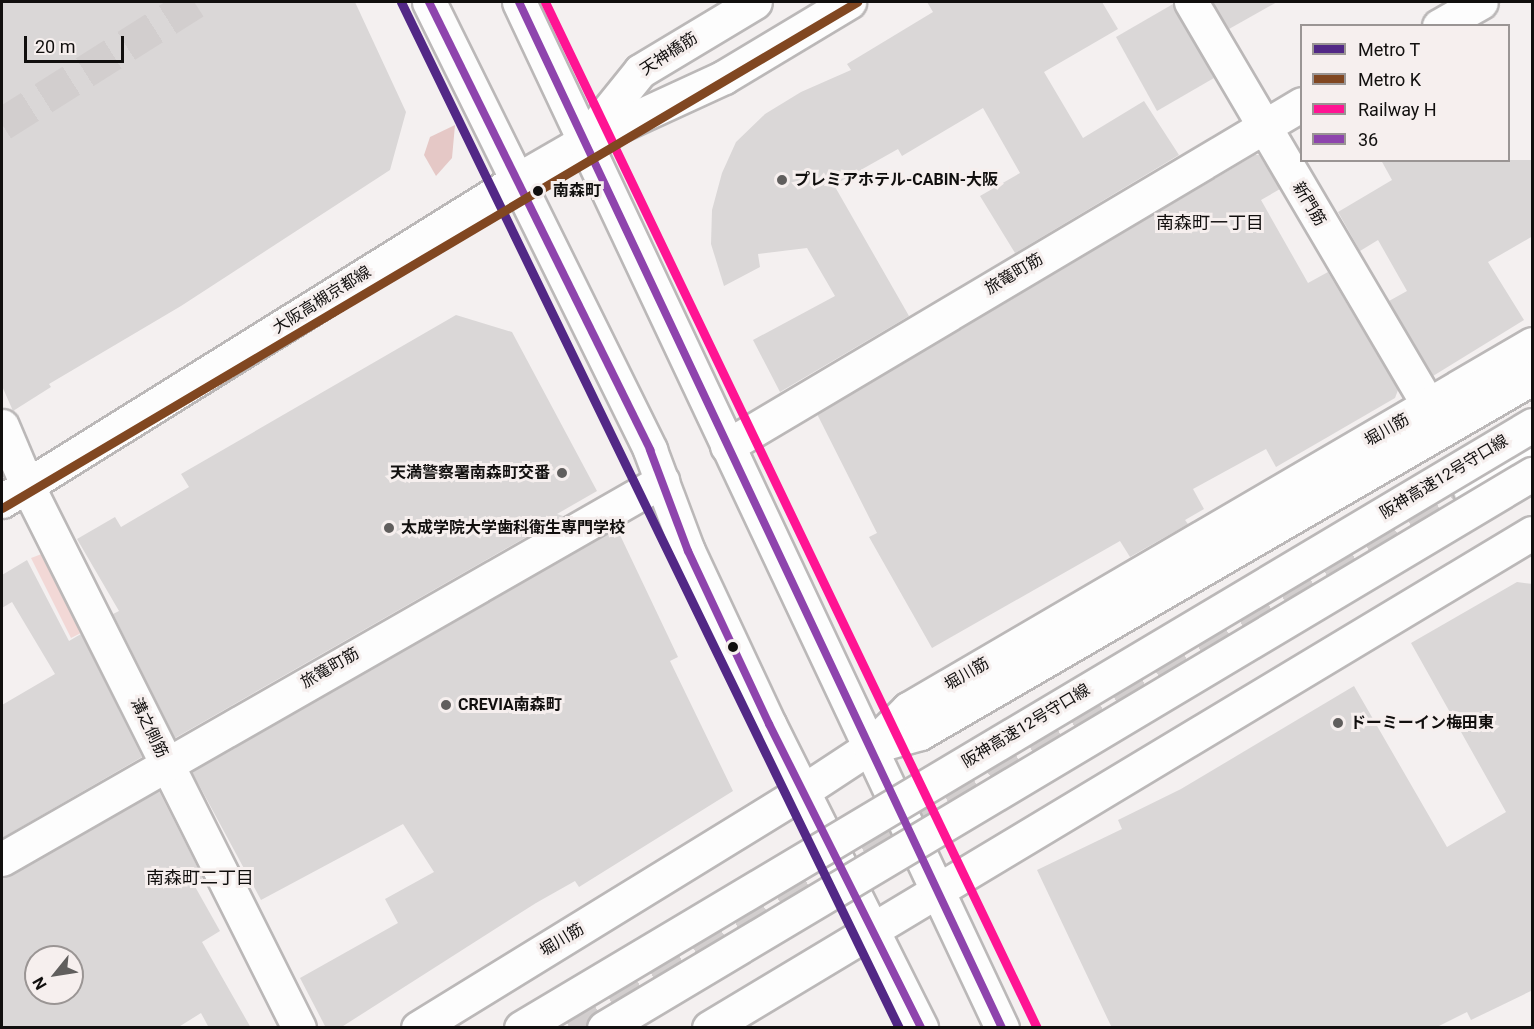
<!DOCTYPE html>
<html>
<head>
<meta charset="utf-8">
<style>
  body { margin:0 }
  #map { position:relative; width:1534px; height:1029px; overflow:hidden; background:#f4f0f0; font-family:Roboto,"Noto Sans JP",sans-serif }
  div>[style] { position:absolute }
  .green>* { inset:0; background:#f2d8d6 }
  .forest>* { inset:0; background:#e5c8c6 }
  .building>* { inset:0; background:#dad7d7 }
  .minor-tunnel>* { height:33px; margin-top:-16.5px; transform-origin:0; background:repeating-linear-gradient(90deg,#d2cece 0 33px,transparent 0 49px) }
  .roads { filter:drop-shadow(2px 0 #bbb8b8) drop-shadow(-2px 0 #bbb8b8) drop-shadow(0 2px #bbb8b8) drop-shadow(0 -2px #bbb8b8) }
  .minor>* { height:33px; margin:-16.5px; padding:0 16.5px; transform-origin:16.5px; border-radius:16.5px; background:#fdfdfd }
  .major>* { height:33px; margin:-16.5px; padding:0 16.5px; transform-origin:16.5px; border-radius:16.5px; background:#fdfdfd }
  .highway>* { height:33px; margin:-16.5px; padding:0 16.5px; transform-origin:16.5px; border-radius:16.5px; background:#fdfdfd }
  .bridges { filter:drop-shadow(2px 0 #bbb8b8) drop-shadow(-2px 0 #bbb8b8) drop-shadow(0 2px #bbb8b8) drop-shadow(0 -2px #bbb8b8) }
  .highway-bridge>* { height:33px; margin:-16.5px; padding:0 16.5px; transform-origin:16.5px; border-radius:16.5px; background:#fdfdfd }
  .bus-1>* { height:8px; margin:-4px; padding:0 4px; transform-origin:4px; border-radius:4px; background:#8e44ad }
  .rail-1>* { height:9px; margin:-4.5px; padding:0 4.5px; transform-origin:4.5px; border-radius:4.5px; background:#ff1493 }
  .metro-1>* { height:9px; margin:-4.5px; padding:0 4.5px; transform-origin:4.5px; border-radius:4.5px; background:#522886 }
  .metro-2>* { height:9px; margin:-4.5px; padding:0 4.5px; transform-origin:4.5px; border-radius:4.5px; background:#814721 }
  .dots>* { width:16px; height:16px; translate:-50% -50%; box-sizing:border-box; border:3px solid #f6efee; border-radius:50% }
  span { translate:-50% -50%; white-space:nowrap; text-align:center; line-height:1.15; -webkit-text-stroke:6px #f6efee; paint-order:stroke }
  .street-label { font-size:16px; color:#110f0e }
  .poi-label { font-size:16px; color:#110f0e; font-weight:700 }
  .left { translate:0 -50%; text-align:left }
  .right { translate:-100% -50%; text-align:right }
  .stop-label { font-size:16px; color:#110f0e; font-weight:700 }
  .neighbourhood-label { font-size:18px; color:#110f0e }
  .frame { position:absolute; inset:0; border:3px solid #110f0e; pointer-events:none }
  .legend { position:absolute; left:1300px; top:24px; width:210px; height:138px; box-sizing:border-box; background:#f6efee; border:2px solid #9a9594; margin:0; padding:8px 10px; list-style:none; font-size:18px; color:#110f0e }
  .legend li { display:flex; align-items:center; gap:12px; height:30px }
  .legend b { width:30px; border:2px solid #9a9594 }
  .north { position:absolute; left:24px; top:945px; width:60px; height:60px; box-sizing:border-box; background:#f6efee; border:2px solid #9a9594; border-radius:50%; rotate:240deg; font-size:16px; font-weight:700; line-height:24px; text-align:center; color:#110f0e }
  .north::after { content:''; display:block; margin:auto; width:21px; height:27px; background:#605e5d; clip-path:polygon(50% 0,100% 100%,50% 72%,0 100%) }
  .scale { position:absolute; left:24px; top:36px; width:100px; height:27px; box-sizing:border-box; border:3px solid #110f0e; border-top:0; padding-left:8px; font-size:18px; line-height:21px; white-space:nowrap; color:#110f0e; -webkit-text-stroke:4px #f6efee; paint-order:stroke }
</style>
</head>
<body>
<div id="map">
  <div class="green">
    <div style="clip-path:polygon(47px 552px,87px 630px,71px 638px,31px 558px)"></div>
  </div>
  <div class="forest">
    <div style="clip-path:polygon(455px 125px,452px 158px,436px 176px,424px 155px,430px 137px)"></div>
  </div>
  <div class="building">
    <div style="clip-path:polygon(2px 2px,355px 2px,406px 112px,390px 170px,181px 306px,49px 384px,51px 387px,13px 411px,2px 386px)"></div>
    <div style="clip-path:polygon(927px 2px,1102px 2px,1118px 29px,1044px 72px,1083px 138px,1144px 101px,1179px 155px,1015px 253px,980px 196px,1020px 173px,983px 108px,902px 156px,898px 149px,834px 185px,909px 316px,780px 392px,753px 340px,835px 296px,807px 248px,758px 254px,760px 267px,724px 286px,711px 244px,712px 210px,722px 173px,736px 142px,765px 114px,801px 92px,851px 70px,847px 64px,933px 12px)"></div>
    <div style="clip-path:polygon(1212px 2px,1277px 2px,1229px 29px)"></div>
    <div style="clip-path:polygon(1173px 4px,1214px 78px,1157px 111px,1116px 37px)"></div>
    <div style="clip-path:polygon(1255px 155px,1259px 155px,1280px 189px,1261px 200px,1308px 283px,1328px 272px,1398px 390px,1395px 398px,1276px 467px,1266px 449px,1193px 489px,1204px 509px,1185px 520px,1188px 524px,1130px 557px,1120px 541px,932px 648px,869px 537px,877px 533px,817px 414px)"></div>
    <div style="clip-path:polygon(1381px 160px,1533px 160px,1533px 236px,1488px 262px,1524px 320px,1433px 376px,1389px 301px,1407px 291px,1378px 240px,1360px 251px,1338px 212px,1392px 180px)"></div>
    <div style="clip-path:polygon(456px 315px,512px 332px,597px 491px,557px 514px,563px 516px,175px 738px,113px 614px,119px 611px,77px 539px,115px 517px,121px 527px,189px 487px,181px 474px)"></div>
    <div style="clip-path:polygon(611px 532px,620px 535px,678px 657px,670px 661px,733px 791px,579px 887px,575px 881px,536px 903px,340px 1028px,326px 1028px,300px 978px,398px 923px,385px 899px,434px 872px,403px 824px,261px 900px,192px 772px)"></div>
    <div style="clip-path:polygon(27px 560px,69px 641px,81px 634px,142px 757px,2px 838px,2px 705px,55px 674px,12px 602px,2px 608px,2px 575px)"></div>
    <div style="clip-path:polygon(1517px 582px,1533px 584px,1533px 990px,1471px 1020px,1467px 1012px,1435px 1028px,1112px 1028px,1037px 870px,1122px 829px,1118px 820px,1181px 789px,1354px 686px,1447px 847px,1496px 818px,1506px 812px,1411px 643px)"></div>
    <div style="clip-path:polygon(evenodd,159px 791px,203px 878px,193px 883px,220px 931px,202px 942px,251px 1028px,209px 1028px,201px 1013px,177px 1028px,2px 1028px,2px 878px,159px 791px,36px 957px,72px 957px,72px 993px,36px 993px,36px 957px)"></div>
  </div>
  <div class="minor-tunnel">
    <div style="left:2px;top:124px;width:228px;rotate:-32.3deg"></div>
    <div style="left:570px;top:1028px;width:1049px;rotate:-30.87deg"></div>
  </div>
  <div class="roads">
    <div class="minor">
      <div style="left:1191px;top:2px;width:469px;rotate:59.5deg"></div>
      <div style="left:1439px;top:26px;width:48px;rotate:-29.7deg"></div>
      <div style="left:2px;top:426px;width:64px;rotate:67deg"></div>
      <div style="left:27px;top:485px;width:607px;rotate:63.39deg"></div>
      <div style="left:727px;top:446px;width:669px;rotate:-30.74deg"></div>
      <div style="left:1470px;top:490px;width:72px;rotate:-30.8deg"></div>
      <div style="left:2px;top:859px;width:761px;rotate:-29.8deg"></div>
      <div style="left:418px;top:1028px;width:452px;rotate:-31.6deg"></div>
      <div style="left:803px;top:791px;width:80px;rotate:-33.3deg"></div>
      <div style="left:870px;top:747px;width:54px;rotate:-45deg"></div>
      <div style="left:908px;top:709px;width:723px;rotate:-30.32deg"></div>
      <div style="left:709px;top:1028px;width:960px;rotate:-31.03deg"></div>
    </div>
    <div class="major">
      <div style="left:586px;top:138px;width:86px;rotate:-51.1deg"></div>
      <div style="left:640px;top:71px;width:134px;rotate:-31deg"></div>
      <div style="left:2px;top:501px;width:607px;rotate:-31.94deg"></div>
      <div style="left:517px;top:180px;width:76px;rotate:-29.9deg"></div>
      <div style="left:583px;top:142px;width:155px;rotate:-24.7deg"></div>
      <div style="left:724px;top:77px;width:146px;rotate:-31deg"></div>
    </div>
    <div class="highway">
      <div style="left:429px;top:2px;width:500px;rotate:63.7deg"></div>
      <div style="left:650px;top:450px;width:108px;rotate:69.4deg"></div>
      <div style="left:688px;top:551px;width:191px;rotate:64.9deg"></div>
      <div style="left:769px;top:724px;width:340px;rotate:63.4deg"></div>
      <div style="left:519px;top:2px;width:1134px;rotate:64.79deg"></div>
      <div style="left:870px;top:747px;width:52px;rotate:-15.6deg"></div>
      <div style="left:920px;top:733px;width:708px;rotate:-30.12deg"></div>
    </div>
  </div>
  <div class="bridges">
    <div class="highway-bridge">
      <div style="left:521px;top:1028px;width:1177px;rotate:-30.81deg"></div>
      <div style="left:604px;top:1028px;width:1081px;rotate:-30.84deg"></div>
    </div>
  </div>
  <div class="bus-1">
    <div style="left:429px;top:2px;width:500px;rotate:63.7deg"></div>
    <div style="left:650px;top:450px;width:108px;rotate:69.4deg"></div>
    <div style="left:688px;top:551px;width:191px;rotate:64.9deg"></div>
    <div style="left:769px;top:724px;width:340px;rotate:63.4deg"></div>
    <div style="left:519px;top:2px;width:1134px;rotate:64.79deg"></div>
  </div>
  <div class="rail-1">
    <div style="left:545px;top:2px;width:1138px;rotate:64.38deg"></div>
  </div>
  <div class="metro-1">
    <div style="left:401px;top:2px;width:1140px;rotate:64.11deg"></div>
  </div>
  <div class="metro-2">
    <div style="left:2px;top:508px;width:994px;rotate:-30.62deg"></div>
  </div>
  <div class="dots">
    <div style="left:782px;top:180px;background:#605e5d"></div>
    <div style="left:538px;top:191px;background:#110f0e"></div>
    <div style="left:562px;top:473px;background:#605e5d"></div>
    <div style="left:389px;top:528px;background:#605e5d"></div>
    <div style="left:733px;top:647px;background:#110f0e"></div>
    <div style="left:446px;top:705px;background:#605e5d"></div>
    <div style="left:1338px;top:723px;background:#605e5d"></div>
  </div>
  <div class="street-label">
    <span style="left:669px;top:54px;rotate:-33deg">天神橋筋</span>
    <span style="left:1309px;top:204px;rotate:59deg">新門筋</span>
    <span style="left:1014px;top:274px;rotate:-31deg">旅篭町筋</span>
    <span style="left:322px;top:300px;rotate:-32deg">大阪高槻京都線</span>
    <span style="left:1387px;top:430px;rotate:-30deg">堀川筋</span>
    <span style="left:1444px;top:477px;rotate:-31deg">阪神高速12号守口線</span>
    <span style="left:330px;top:668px;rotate:-30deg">旅篭町筋</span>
    <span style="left:967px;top:674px;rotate:-30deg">堀川筋</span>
    <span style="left:1026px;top:726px;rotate:-31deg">阪神高速12号守口線</span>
    <span style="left:149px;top:728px;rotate:64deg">溝之側筋</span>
    <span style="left:562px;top:940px;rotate:-31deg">堀川筋</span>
  </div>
  <div class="poi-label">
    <span class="left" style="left:794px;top:180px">プレミアホテル-CABIN-大阪</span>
    <span class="right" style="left:550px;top:473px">天満警察署南森町交番</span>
    <span class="left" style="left:401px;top:528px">太成学院大学歯科衛生専門学校</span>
    <span class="left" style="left:458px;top:705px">CREVIA南森町</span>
    <span class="left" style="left:1350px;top:723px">ドーミーイン梅田東</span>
  </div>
  <div class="stop-label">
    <span class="left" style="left:553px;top:191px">南森町</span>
  </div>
  <div class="neighbourhood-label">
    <span style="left:1210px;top:223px">南森町一丁目</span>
    <span style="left:200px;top:878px">南森町二丁目</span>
  </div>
  <div class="frame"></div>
  <ul class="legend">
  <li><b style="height:8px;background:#522886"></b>Metro T</li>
  <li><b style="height:8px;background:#814721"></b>Metro K</li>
  <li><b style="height:8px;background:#ff1493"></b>Railway H</li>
  <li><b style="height:8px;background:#8e44ad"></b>36</li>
  </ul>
  <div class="north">N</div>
  <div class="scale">20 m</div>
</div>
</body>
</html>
